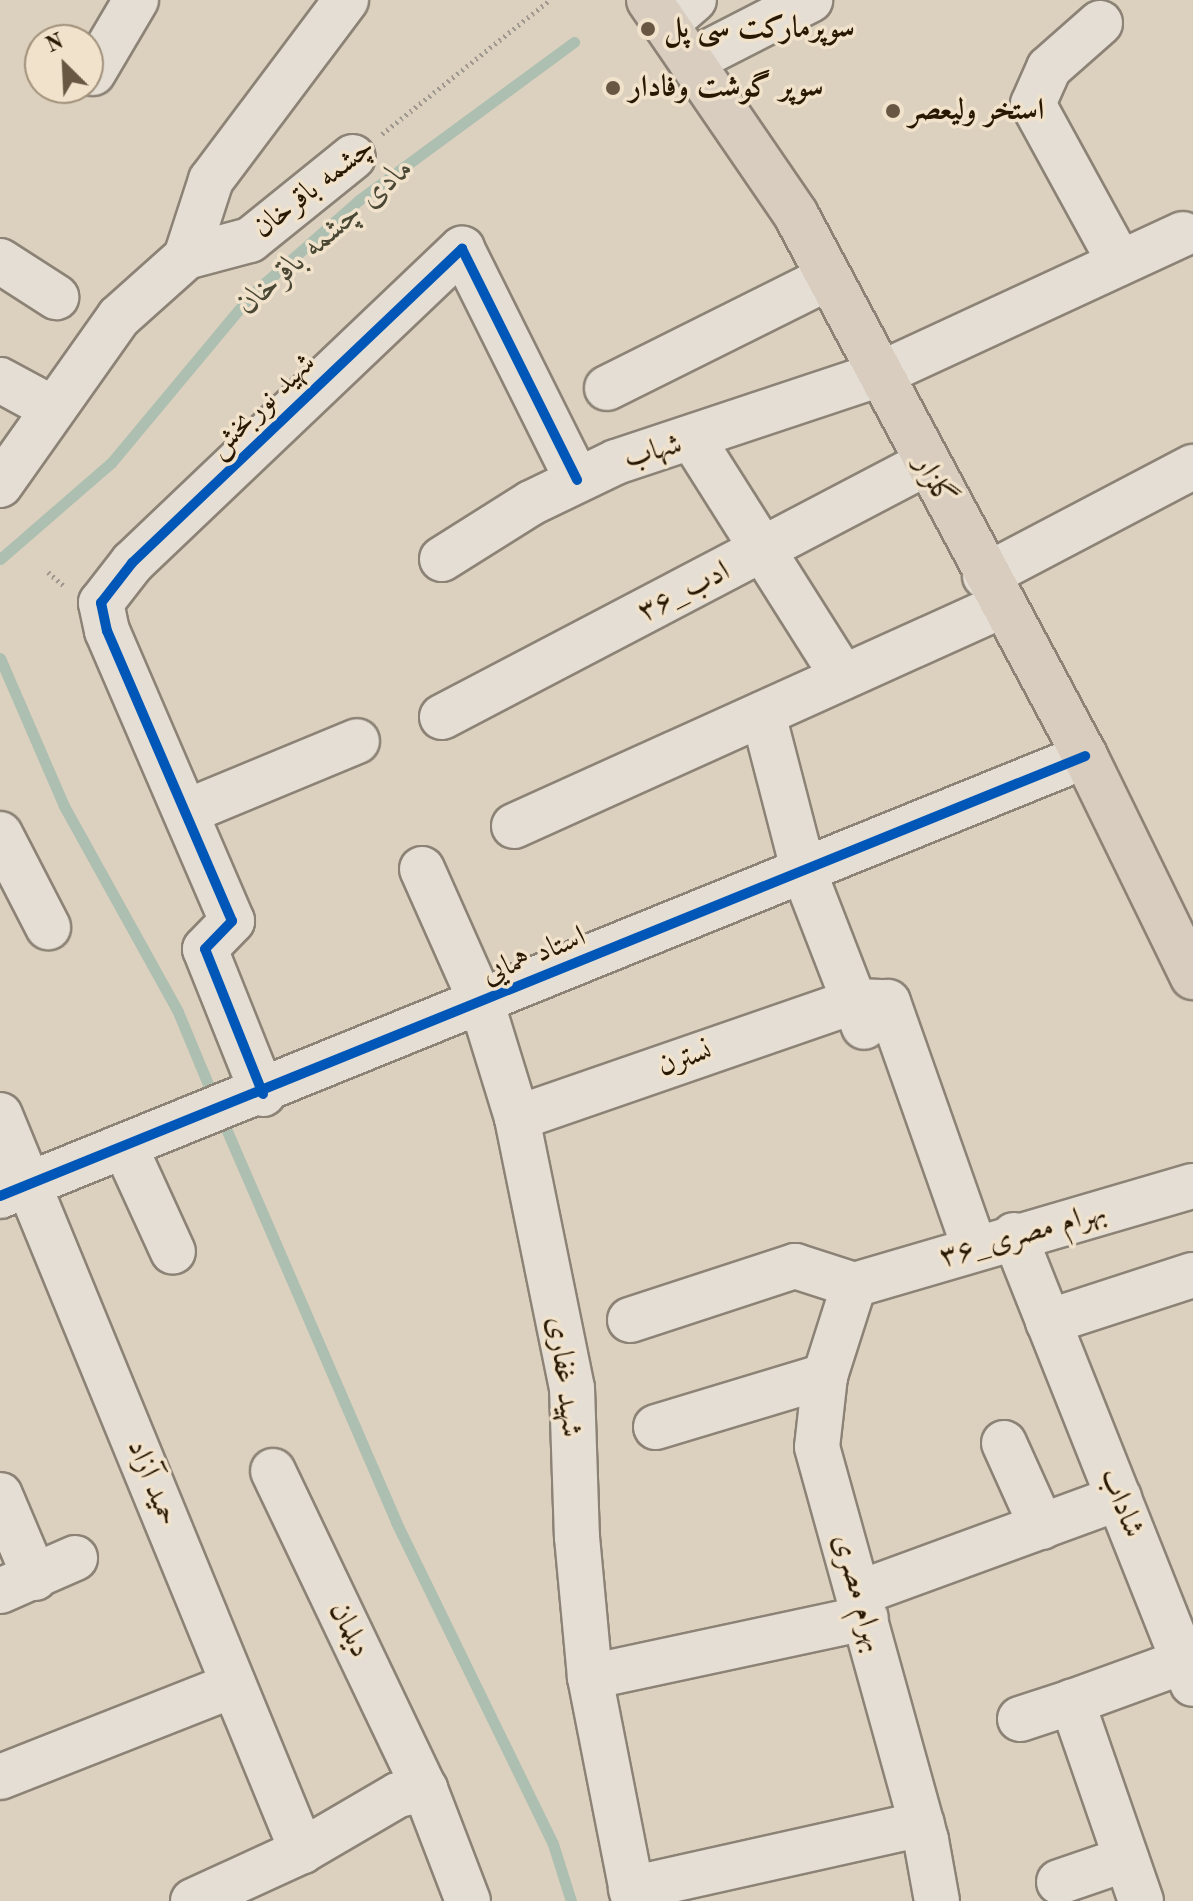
<!DOCTYPE html>
<html>
<head>
<meta charset="utf-8">
<style>
  body { margin:0 }
  #map { position:relative; width:1193px; height:1901px; overflow:hidden; background:#dcd0be; font-family:"Old Standard TT",Amiri,serif }
  div>[style] { position:absolute }
  .stream>* { height:11px; margin:-5.5px; padding:0 5.5px; transform-origin:5.5px; border-radius:5.5px; background:#acbfb1 }
  .path>* { height:5px; margin-top:-2.5px; transform-origin:0; background:repeating-linear-gradient(90deg,#a0998f 0 2px,transparent 0 6px) }
  .roads { filter:drop-shadow(2px 0 #8c8376) drop-shadow(-2px 0 #8c8376) drop-shadow(0 2px #8c8376) drop-shadow(0 -2px #8c8376) }
  .minor>* { height:44px; margin:-22px; padding:0 22px; transform-origin:22px; border-radius:22px; background:#e4ded4 }
  .major>* { height:44px; margin:-22px; padding:0 22px; transform-origin:22px; border-radius:22px; background:#d8cdbf }
  .cycleway>* { height:10px; margin:-5px; padding:0 5px; transform-origin:5px; border-radius:5px; background:#0057b8 }
  .dots>* { width:22px; height:22px; translate:-50% -50%; box-sizing:border-box; border:4px solid #f1e2cc; border-radius:50% }
  span { translate:-50% -50%; white-space:nowrap; text-align:center; line-height:1.15; -webkit-text-stroke:7px #f1e2cc; paint-order:stroke }
  .poi-label { font-size:30px; color:#291801; font-weight:700 }
  .left { translate:0 -50%; text-align:left }
  .street-label { font-size:30px; color:#291801 }
  .water-label { font-size:32px; color:#4a4834; font-style:italic }
  .north { position:absolute; left:24px; top:24px; width:80px; height:80px; box-sizing:border-box; background:#f1e2cc; border:2px solid #a1917b; border-radius:50%; rotate:336deg; font-size:22px; font-weight:700; line-height:32px; text-align:center; color:#291801 }
  .north::after { content:''; display:block; margin:auto; width:28px; height:36px; background:#685843; clip-path:polygon(50% 0,100% 100%,50% 72%,0 100%) }
</style>
</head>
<body>
<div id="map">
  <div class="stream">
    <div style="left:0;top:559px;width:147px;rotate:-40.9deg"></div>
    <div style="left:111px;top:463px;width:219px;rotate:-50.2deg"></div>
    <div style="left:251px;top:295px;width:144px;rotate:-41.3deg"></div>
    <div style="left:359px;top:200px;width:267px;rotate:-36.3deg"></div>
    <div style="left:0;top:658px;width:161px;rotate:66.6deg"></div>
    <div style="left:64px;top:806px;width:235px;rotate:61deg"></div>
    <div style="left:178px;top:1012px;width:96px;rotate:67.4deg"></div>
    <div style="left:221px;top:1117px;width:441px;rotate:66.6deg"></div>
    <div style="left:396px;top:1522px;width:358px;rotate:64deg"></div>
    <div style="left:553px;top:1844px;width:60px;rotate:72.5deg"></div>
  </div>
  <div class="path">
    <div style="left:382px;top:134px;width:215px;rotate:-38.6deg"></div>
    <div style="left:48px;top:572px;width:23px;rotate:41deg"></div>
  </div>
  <div class="roads">
    <div class="minor">
      <div style="left:1100px;top:23px;width:68px;rotate:138.6deg"></div>
      <div style="left:1049px;top:68px;width:39px;rotate:114deg"></div>
      <div style="left:1033px;top:104px;width:181px;rotate:61.3deg"></div>
      <div style="left:666px;top:24px;width:37px;rotate:-41deg"></div>
      <div style="left:691px;top:61px;width:134px;rotate:-27.1deg"></div>
      <div style="left:93px;top:73px;width:85px;rotate:-59.5deg"></div>
      <div style="left:186px;top:257px;width:81px;rotate:-72deg"></div>
      <div style="left:211px;top:180px;width:225px;rotate:-53.1deg"></div>
      <div style="left:0;top:261px;width:67px;rotate:32.7deg"></div>
      <div style="left:0;top:380px;width:57px;rotate:28.4deg"></div>
      <div style="left:607px;top:388px;width:247px;rotate:-26.5deg"></div>
      <div style="left:694px;top:441px;width:279px;rotate:57.7deg"></div>
      <div style="left:0;top:485px;width:206px;rotate:-54.7deg"></div>
      <div style="left:119px;top:317px;width:90px;rotate:-41.8deg"></div>
      <div style="left:186px;top:257px;width:66px;rotate:-14.9deg"></div>
      <div style="left:250px;top:240px;width:132px;rotate:-38.9deg"></div>
      <div style="left:442px;top:559px;width:105px;rotate:-32.2deg"></div>
      <div style="left:531px;top:503px;width:94px;rotate:-25.8deg"></div>
      <div style="left:616px;top:462px;width:276px;rotate:-18.4deg"></div>
      <div style="left:878px;top:375px;width:336px;rotate:-24.8deg"></div>
      <div style="left:985px;top:576px;width:235px;rotate:-27.7deg"></div>
      <div style="left:763px;top:714px;width:163px;rotate:75.5deg"></div>
      <div style="left:804px;top:872px;width:166px;rotate:68.8deg"></div>
      <div style="left:442px;top:717px;width:545px;rotate:-27.65deg"></div>
      <div style="left:186px;top:812px;width:185px;rotate:-22.5deg"></div>
      <div style="left:514px;top:826px;width:534px;rotate:-24.31deg"></div>
      <div style="left:0;top:834px;width:105px;rotate:62.7deg"></div>
      <div style="left:422px;top:869px;width:148px;rotate:66deg"></div>
      <div style="left:482px;top:1004px;width:119px;rotate:72.9deg"></div>
      <div style="left:517px;top:1118px;width:276px;rotate:78.5deg"></div>
      <div style="left:572px;top:1388px;width:149px;rotate:88.1deg"></div>
      <div style="left:577px;top:1537px;width:141px;rotate:84.7deg"></div>
      <div style="left:590px;top:1677px;width:228px;rotate:78.9deg"></div>
      <div style="left:263px;top:1094px;width:156px;rotate:-111.8deg"></div>
      <div style="left:205px;top:949px;width:39px;rotate:-46deg"></div>
      <div style="left:232px;top:921px;width:316px;rotate:-113.3deg"></div>
      <div style="left:107px;top:631px;width:29px;rotate:-102deg"></div>
      <div style="left:101px;top:603px;width:51px;rotate:-52.2deg"></div>
      <div style="left:132px;top:563px;width:456px;rotate:-43.6deg"></div>
      <div style="left:462px;top:249px;width:258px;rotate:63.5deg"></div>
      <div style="left:0;top:1115px;width:796px;rotate:67.69deg"></div>
      <div style="left:517px;top:1118px;width:357px;rotate:-19.1deg"></div>
      <div style="left:854px;top:1001px;width:34px;rotate:2deg"></div>
      <div style="left:888px;top:1002px;width:259px;rotate:70.6deg"></div>
      <div style="left:125px;top:1147px;width:115px;rotate:65.4deg"></div>
      <div style="left:0;top:1196px;width:1171px;rotate:-22.07deg"></div>
      <div style="left:1014px;top:1235px;width:483px;rotate:68.3deg"></div>
      <div style="left:854px;top:1285px;width:96px;rotate:107.7deg"></div>
      <div style="left:825px;top:1376px;width:71px;rotate:96.4deg"></div>
      <div style="left:817px;top:1447px;width:408px;rotate:74.5deg"></div>
      <div style="left:926px;top:1840px;width:62px;rotate:79.8deg"></div>
      <div style="left:854px;top:1285px;width:353px;rotate:-16.3deg"></div>
      <div style="left:630px;top:1320px;width:174px;rotate:-18.1deg"></div>
      <div style="left:795px;top:1266px;width:62px;rotate:17.9deg"></div>
      <div style="left:1048px;top:1322px;width:152px;rotate:-18deg"></div>
      <div style="left:656px;top:1427px;width:177px;rotate:-16.8deg"></div>
      <div style="left:1004px;top:1443px;width:92px;rotate:65.7deg"></div>
      <div style="left:273px;top:1471px;width:352px;rotate:64.5deg"></div>
      <div style="left:425px;top:1789px;width:120px;rotate:69deg"></div>
      <div style="left:0;top:1495px;width:90px;rotate:67.1deg"></div>
      <div style="left:0;top:1591px;width:82px;rotate:-23.7deg"></div>
      <div style="left:859px;top:1593px;width:277px;rotate:-20.1deg"></div>
      <div style="left:590px;top:1677px;width:282px;rotate:-12.1deg"></div>
      <div style="left:1020px;top:1719px;width:55px;rotate:-18.1deg"></div>
      <div style="left:0;top:1777px;width:251px;rotate:-21.5deg"></div>
      <div style="left:1059px;top:1882px;width:71px;rotate:-18.9deg"></div>
      <div style="left:631px;top:1889px;width:298px;rotate:-12.6deg"></div>
      <div style="left:193px;top:1901px;width:120px;rotate:-24.6deg"></div>
      <div style="left:302px;top:1851px;width:111px;rotate:-30.3deg"></div>
      <div style="left:398px;top:1795px;width:28px;rotate:-13deg"></div>
      <div style="left:1141px;top:1901px;width:211px;rotate:-109.1deg"></div>
      <div style="left:1072px;top:1702px;width:129px;rotate:-20deg"></div>
    </div>
    <div class="major">
      <div style="left:649px;top:0;width:260px;rotate:55.6deg"></div>
      <div style="left:796px;top:215px;width:613px;rotate:61.89deg"></div>
      <div style="left:1085px;top:756px;width:246px;rotate:64deg"></div>
    </div>
  </div>
  <div class="cycleway">
    <div style="left:263px;top:1094px;width:156px;rotate:-111.8deg"></div>
    <div style="left:205px;top:949px;width:39px;rotate:-46deg"></div>
    <div style="left:232px;top:921px;width:316px;rotate:-113.3deg"></div>
    <div style="left:107px;top:631px;width:29px;rotate:-102deg"></div>
    <div style="left:101px;top:603px;width:51px;rotate:-52.2deg"></div>
    <div style="left:132px;top:563px;width:456px;rotate:-43.6deg"></div>
    <div style="left:462px;top:249px;width:258px;rotate:63.5deg"></div>
    <div style="left:0;top:1196px;width:1171px;rotate:-22.07deg"></div>
  </div>
  <div class="dots">
    <div style="left:648px;top:29px;background:#685843"></div>
    <div style="left:613px;top:88px;background:#685843"></div>
    <div style="left:893px;top:111px;background:#685843"></div>
  </div>
  <div class="poi-label">
    <span class="left" style="left:664px;top:29px">سوپرمارکت سی پل</span>
    <span class="left" style="left:629px;top:88px">سوپر گوشت وفادار</span>
    <span class="left" style="left:909px;top:111px">استخر ولیعصر</span>
  </div>
  <div class="street-label">
    <span style="left:314px;top:188px;rotate:-38deg">چشمه باقرخان</span>
    <span style="left:262px;top:406px;rotate:-44deg">شهید نوربخش</span>
    <span style="left:653px;top:452px;rotate:-16deg">شهاب</span>
    <span style="left:934px;top:481px;rotate:62deg">گلزار</span>
    <span style="left:684px;top:592px;rotate:-27deg">۳۶_ادب</span>
    <span style="left:534px;top:956px;rotate:-22deg">استاد همایی</span>
    <span style="left:685px;top:1059px;rotate:-19deg">نسترن</span>
    <span style="left:1023px;top:1235px;rotate:-16deg">۳۶_بهرام مصری</span>
    <span style="left:564px;top:1377px;rotate:83deg">شهید غفاری</span>
    <span style="left:152px;top:1483px;rotate:68deg">حمید آزاد</span>
    <span style="left:1121px;top:1503px;rotate:68deg">شاداب</span>
    <span style="left:858px;top:1593px;rotate:74deg">بهرام مصری</span>
    <span style="left:349px;top:1630px;rotate:64deg">دیلمان</span>
  </div>
  <div class="water-label">
    <span style="left:326px;top:237px;rotate:-41deg">مادی چشمه باقرخان</span>
  </div>
  <div class="north">N</div>
</div>
</body>
</html>
